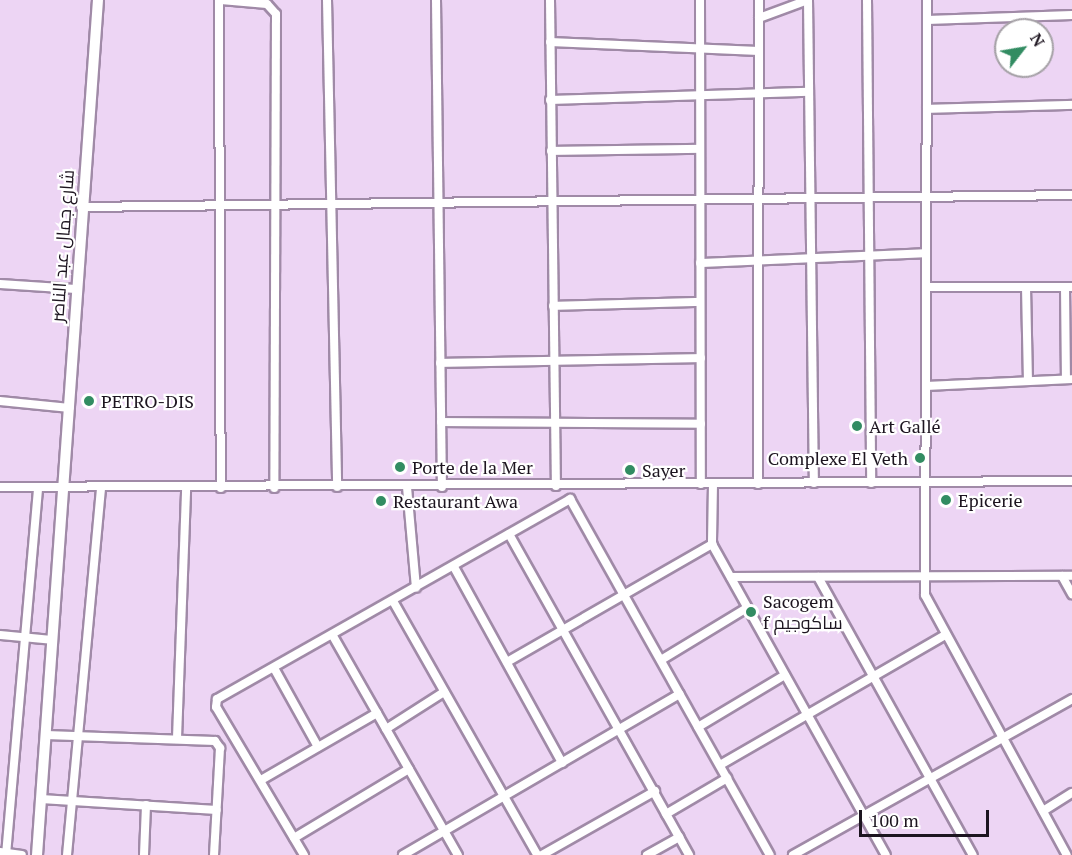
<!DOCTYPE html>
<html>
<head>
<meta charset="utf-8">
<style>
  body { margin:0 }
  #map { position:relative; width:1072px; height:855px; overflow:hidden; background:#edd5f4; font-family:"PT Serif",Cairo,serif }
  div>[style] { position:absolute }
  .roads { filter:drop-shadow(2px 0 #a08aa7) drop-shadow(-2px 0 #a08aa7) drop-shadow(0 2px #a08aa7) drop-shadow(0 -2px #a08aa7) }
  .street>* { height:8px; margin:-4px; padding:0 4px; transform-origin:4px; border-radius:4px; background:#fff }
  .secondary>* { height:10px; margin:-5px; padding:0 5px; transform-origin:5px; border-radius:5px; background:#fff }
  .dots>* { width:16px; height:16px; translate:-50% -50%; box-sizing:border-box; border:3px solid #fff; border-radius:50% }
  span { translate:-50% -50%; white-space:nowrap; text-align:center; line-height:1.15; -webkit-text-stroke:4.5px #fff; paint-order:stroke }
  .street-label { font-size:18px; color:#1d1520 }
  .poi-label { font-size:18px; color:#1d1520 }
  .left { translate:0 -50%; text-align:left }
  .right { translate:-100% -50%; text-align:right }
  .north { position:absolute; left:994px; top:18px; width:60px; height:60px; box-sizing:border-box; background:#fff; border:2px solid #a5a1a6; border-radius:50%; rotate:59deg; font-size:16px; font-weight:700; line-height:24px; text-align:center; color:#1d1520 }
  .north::after { content:''; display:block; margin:auto; width:21px; height:27px; background:#328c62; clip-path:polygon(50% 0,100% 100%,50% 72%,0 100%) }
  .scale { position:absolute; left:859px; top:810px; width:130px; height:27px; box-sizing:border-box; border:3px solid #1d1520; border-top:0; padding-left:8px; font-size:18px; line-height:21px; white-space:nowrap; color:#1d1520; -webkit-text-stroke:4px #fff; paint-order:stroke }
</style>
</head>
<body>
<div id="map">
  <div class="roads">
    <div class="street">
      <div style="left:219px;top:0;width:488px;rotate:89.8deg"></div>
      <div style="left:221px;top:0;width:46px;rotate:5deg"></div>
      <div style="left:267px;top:4px;width:13px;rotate:48deg"></div>
      <div style="left:276px;top:14px;width:474px;rotate:90.2deg"></div>
      <div style="left:327px;top:0;width:487px;rotate:88.8deg"></div>
      <div style="left:436px;top:0;width:487px;rotate:89.3deg"></div>
      <div style="left:550px;top:0;width:486px;rotate:89.3deg"></div>
      <div style="left:700px;top:0;width:484px;rotate:89.9deg"></div>
      <div style="left:808px;top:0;width:483px;rotate:89.3deg"></div>
      <div style="left:867px;top:0;width:483px;rotate:89.5deg"></div>
      <div style="left:927px;top:0;width:595px;rotate:90.19deg"></div>
      <div style="left:925px;top:595px;width:296px;rotate:61.4deg"></div>
      <div style="left:759px;top:18px;width:52px;rotate:-20.2deg"></div>
      <div style="left:927px;top:20px;width:145px;rotate:-2deg"></div>
      <div style="left:550px;top:42px;width:209px;rotate:2.5deg"></div>
      <div style="left:550px;top:100px;width:259px;rotate:-1.8deg"></div>
      <div style="left:927px;top:109px;width:145px;rotate:-1.6deg"></div>
      <div style="left:551px;top:151px;width:149px;rotate:-0.8deg"></div>
      <div style="left:81px;top:207px;width:991px;rotate:-0.69deg"></div>
      <div style="left:700px;top:263px;width:226px;rotate:-2.5deg"></div>
      <div style="left:0;top:284px;width:76px;rotate:3.8deg"></div>
      <div style="left:926px;top:287px;width:146px"></div>
      <div style="left:1026px;top:287px;width:94px;rotate:88.8deg"></div>
      <div style="left:1065px;top:287px;width:92px;rotate:89.4deg"></div>
      <div style="left:553px;top:306px;width:147px;rotate:-1.6deg"></div>
      <div style="left:440px;top:363px;width:261px;rotate:-1.1deg"></div>
      <div style="left:926px;top:386px;width:146px;rotate:-2.7deg"></div>
      <div style="left:0;top:401px;width:70px;rotate:5.7deg"></div>
      <div style="left:441px;top:422px;width:260px;rotate:0.4deg"></div>
      <div style="left:713px;top:484px;width:60px;rotate:91deg"></div>
      <div style="left:712px;top:544px;width:356px;rotate:60.8deg"></div>
      <div style="left:758px;top:484px;width:484px;rotate:-89.9deg"></div>
      <div style="left:0;top:487px;width:1072px;rotate:-0.32deg"></div>
      <div style="left:407px;top:487px;width:101px;rotate:84.9deg"></div>
      <div style="left:509px;top:534px;width:368px;rotate:60.7deg"></div>
      <div style="left:454px;top:567px;width:224px;rotate:61.1deg"></div>
      <div style="left:1062px;top:576px;width:21px;rotate:61deg"></div>
      <div style="left:731px;top:577px;width:341px;rotate:-0.2deg"></div>
      <div style="left:818px;top:577px;width:318px;rotate:60.9deg"></div>
      <div style="left:393px;top:601px;width:292px;rotate:60.4deg"></div>
      <div style="left:0;top:635px;width:53px;rotate:5.4deg"></div>
      <div style="left:333px;top:636px;width:252px;rotate:60.3deg"></div>
      <div style="left:661px;top:660px;width:100px;rotate:-31.2deg"></div>
      <div style="left:507px;top:662px;width:237px;rotate:-29.9deg"></div>
      <div style="left:274px;top:668px;width:90px;rotate:60.9deg"></div>
      <div style="left:698px;top:727px;width:101px;rotate:-30.9deg"></div>
      <div style="left:386px;top:729px;width:69px;rotate:-32.5deg"></div>
      <div style="left:46px;top:735px;width:169px;rotate:2deg"></div>
      <div style="left:215px;top:741px;width:9px;rotate:54deg"></div>
      <div style="left:220px;top:748px;width:107px;rotate:93.2deg"></div>
      <div style="left:177px;top:738px;width:249px;rotate:-87.9deg"></div>
      <div style="left:720px;top:765px;width:260px;rotate:-30deg"></div>
      <div style="left:261px;top:780px;width:134px;rotate:-30deg"></div>
      <div style="left:41px;top:799px;width:176px;rotate:3.6deg"></div>
      <div style="left:1043px;top:811px;width:34px;rotate:-32deg"></div>
      <div style="left:666px;top:814px;width:71px;rotate:-30.5deg"></div>
      <div style="left:294px;top:838px;width:134px;rotate:-31deg"></div>
      <div style="left:0;top:852px;width:22px;rotate:8deg"></div>
      <div style="left:6px;top:855px;width:367px;rotate:-85deg"></div>
      <div style="left:67px;top:855px;width:368px;rotate:-84.7deg"></div>
      <div style="left:144px;top:855px;width:50px;rotate:-87.7deg"></div>
      <div style="left:304px;top:855px;width:172px;rotate:-120.7deg"></div>
      <div style="left:216px;top:707px;width:8px;rotate:-83deg"></div>
      <div style="left:217px;top:699px;width:406px;rotate:-29.5deg"></div>
      <div style="left:570px;top:499px;width:408px;rotate:60.7deg"></div>
      <div style="left:403px;top:855px;width:320px;rotate:-30.2deg"></div>
      <div style="left:542px;top:855px;width:130px;rotate:-29.5deg"></div>
      <div style="left:647px;top:855px;width:37px;rotate:-29deg"></div>
      <div style="left:793px;top:855px;width:320px;rotate:-29.2deg"></div>
    </div>
    <div class="secondary">
      <div style="left:37px;top:855px;width:857px;rotate:-85.92deg"></div>
    </div>
  </div>
  <div class="dots">
    <div style="left:89px;top:401px;background:#328c62"></div>
    <div style="left:857px;top:426px;background:#328c62"></div>
    <div style="left:920px;top:458px;background:#328c62"></div>
    <div style="left:400px;top:467px;background:#328c62"></div>
    <div style="left:630px;top:470px;background:#328c62"></div>
    <div style="left:946px;top:500px;background:#328c62"></div>
    <div style="left:381px;top:501px;background:#328c62"></div>
    <div style="left:751px;top:612px;background:#328c62"></div>
  </div>
  <div class="street-label">
    <span style="left:62px;top:246px;rotate:-86deg">شارع جمال عبد الناصر</span>
  </div>
  <div class="poi-label">
    <span class="left" style="left:101px;top:401px">PETRO-DIS</span>
    <span class="left" style="left:869px;top:426px">Art Gallé</span>
    <span class="right" style="left:908px;top:458px">Complexe El Veth</span>
    <span class="left" style="left:412px;top:467px">Porte de la Mer</span>
    <span class="left" style="left:642px;top:470px">Sayer</span>
    <span class="left" style="left:958px;top:500px">Epicerie</span>
    <span class="left" style="left:393px;top:501px">Restaurant Awa</span>
    <span class="left" style="left:763px;top:612px">Sacogem<br>f ساكوجيم</span>
  </div>
  <div class="north">N</div>
  <div class="scale">100 m</div>
</div>
</body>
</html>
